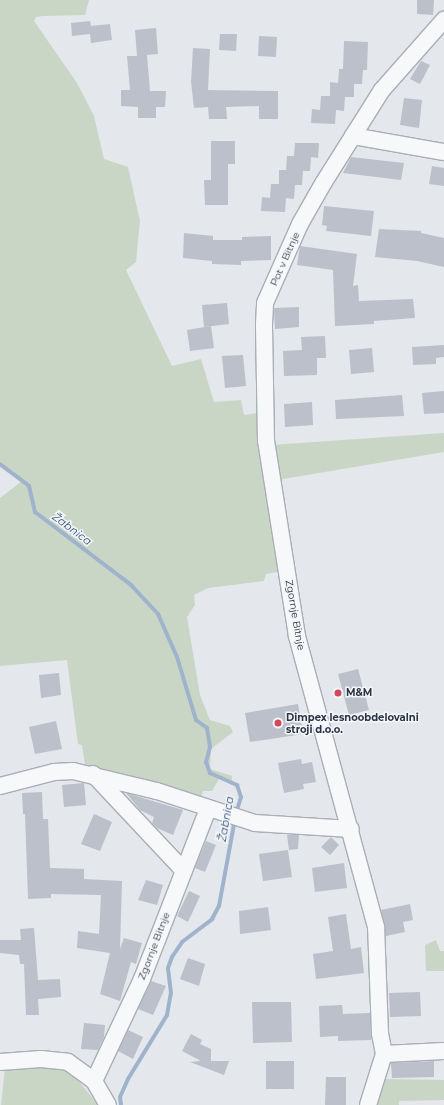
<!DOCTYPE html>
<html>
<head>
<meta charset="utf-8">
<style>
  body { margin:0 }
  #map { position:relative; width:444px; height:1105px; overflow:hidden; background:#e4e7ec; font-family:Montserrat,sans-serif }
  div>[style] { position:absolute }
  .green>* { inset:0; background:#c9d6c5 }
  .stream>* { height:4px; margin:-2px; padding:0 2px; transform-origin:2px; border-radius:2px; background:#9fb4cc }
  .building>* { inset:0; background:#bbc0ca }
  .roads { filter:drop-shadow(1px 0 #a9aeb7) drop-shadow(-1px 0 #a9aeb7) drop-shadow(0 1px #a9aeb7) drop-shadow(0 -1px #a9aeb7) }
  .minor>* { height:16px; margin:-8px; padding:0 8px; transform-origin:8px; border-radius:8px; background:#f7f8fa }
  .dots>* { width:11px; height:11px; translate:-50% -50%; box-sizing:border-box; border:2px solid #f4f6f9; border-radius:50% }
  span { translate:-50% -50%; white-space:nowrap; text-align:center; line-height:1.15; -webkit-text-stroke:3px #f4f6f9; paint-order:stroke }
  .street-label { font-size:10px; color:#2b3445 }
  .poi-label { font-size:10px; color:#2b3445; font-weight:700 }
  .left { translate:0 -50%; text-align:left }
  .water-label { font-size:11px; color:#34527a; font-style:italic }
</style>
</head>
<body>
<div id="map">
  <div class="green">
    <div style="clip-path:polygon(0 0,89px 0,85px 15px,43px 16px,36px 17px,34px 21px,77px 83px,94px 116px,104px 159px,128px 167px,140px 221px,136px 262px,126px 270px,172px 366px,201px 359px,214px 402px,241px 400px,244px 415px,257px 413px,282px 571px,266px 574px,264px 581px,208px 588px,194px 595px,195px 605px,187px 617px,200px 695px,210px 720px,230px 726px,233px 732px,211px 749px,210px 769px,232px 776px,232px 782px,219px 779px,212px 791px,203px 791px,200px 801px,85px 765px,82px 745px,78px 744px,67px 660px,0 666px,0 498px,21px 482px,0 467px)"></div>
    <div style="clip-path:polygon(444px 433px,444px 452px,277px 480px,271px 445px)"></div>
    <div style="clip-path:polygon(436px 940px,440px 951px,444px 951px,444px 971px,426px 971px,425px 945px)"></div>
    <div style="clip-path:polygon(58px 1066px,73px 1074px,98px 1105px,1px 1105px,5px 1068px)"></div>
    <div style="clip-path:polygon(384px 1079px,444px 1080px,444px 1100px,399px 1101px,399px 1105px,372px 1105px)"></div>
  </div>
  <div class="stream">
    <div style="left:0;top:464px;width:36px;rotate:37deg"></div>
    <div style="left:29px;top:486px;width:27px;rotate:77deg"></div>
    <div style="left:35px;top:512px;width:121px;rotate:37.2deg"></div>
    <div style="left:131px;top:585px;width:40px;rotate:47deg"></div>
    <div style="left:158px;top:614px;width:47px;rotate:66.2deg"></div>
    <div style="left:177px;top:657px;width:66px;rotate:73.2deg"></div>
    <div style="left:196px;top:720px;width:14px;rotate:36deg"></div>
    <div style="left:207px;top:728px;width:19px;rotate:81deg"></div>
    <div style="left:210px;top:747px;width:16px;rotate:105deg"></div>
    <div style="left:206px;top:762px;width:12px;rotate:70deg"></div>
    <div style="left:210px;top:773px;width:30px;rotate:24deg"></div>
    <div style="left:237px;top:785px;width:13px;rotate:72deg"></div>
    <div style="left:241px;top:797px;width:17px;rotate:107deg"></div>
    <div style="left:121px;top:1105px;width:8px;rotate:-97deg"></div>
    <div style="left:120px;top:1097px;width:20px;rotate:-66deg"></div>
    <div style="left:128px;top:1079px;width:75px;rotate:-58.6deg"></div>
    <div style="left:167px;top:1015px;width:22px;rotate:-80deg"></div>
    <div style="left:171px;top:993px;width:25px;rotate:-97deg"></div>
    <div style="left:168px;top:968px;width:12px;rotate:-70deg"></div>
    <div style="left:172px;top:957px;width:18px;rotate:-56deg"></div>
    <div style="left:182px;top:942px;width:38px;rotate:-37deg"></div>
    <div style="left:212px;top:919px;width:15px;rotate:-62deg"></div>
    <div style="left:219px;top:906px;width:88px;rotate:-79.6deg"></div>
  </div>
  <div class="building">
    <div style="clip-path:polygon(417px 0,434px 0,433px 15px,417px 14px)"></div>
    <div style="clip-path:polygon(90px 21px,91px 26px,110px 24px,112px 40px,91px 43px,90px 34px,72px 36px,71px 23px)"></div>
    <div style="clip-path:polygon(156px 28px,158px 54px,147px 55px,150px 91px,166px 91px,165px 107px,156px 107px,156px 118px,138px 118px,138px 107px,121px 106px,121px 90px,130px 90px,127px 56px,137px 56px,135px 30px)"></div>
    <div style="clip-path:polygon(220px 34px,237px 34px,236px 51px,219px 50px)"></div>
    <div style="clip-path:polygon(259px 36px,277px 37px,276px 57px,258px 56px)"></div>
    <div style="clip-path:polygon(344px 41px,368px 42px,367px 70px,363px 70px,362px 84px,354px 84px,354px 97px,345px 97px,344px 111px,336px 110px,335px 124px,311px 123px,312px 109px,320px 110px,321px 96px,330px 96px,330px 82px,338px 83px,339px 69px,343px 69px)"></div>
    <div style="clip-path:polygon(193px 48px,210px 49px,208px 90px,278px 91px,278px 119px,259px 119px,259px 106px,226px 107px,227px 119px,209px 119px,208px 107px,194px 108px,191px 82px)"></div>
    <div style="clip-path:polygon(421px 61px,430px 65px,420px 84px,410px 79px)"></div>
    <div style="clip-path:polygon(404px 98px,422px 100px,419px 128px,400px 125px)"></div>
    <div style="clip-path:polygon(211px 141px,235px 141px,235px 164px,228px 164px,228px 205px,205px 205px,204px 180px,211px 180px)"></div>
    <div style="clip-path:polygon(295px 143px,319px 143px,318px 158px,311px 157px,310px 171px,303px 171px,302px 185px,295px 185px,294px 199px,286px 198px,285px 212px,261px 211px,262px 197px,270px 198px,271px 184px,279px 184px,279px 170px,286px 170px,287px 156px,294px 156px)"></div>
    <div style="clip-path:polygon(351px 157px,404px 163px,401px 180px,343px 173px)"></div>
    <div style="clip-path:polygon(432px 166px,444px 168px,444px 186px,429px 184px)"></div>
    <div style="clip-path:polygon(324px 206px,374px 211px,371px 236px,326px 231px,327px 226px,322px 225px)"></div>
    <div style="clip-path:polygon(379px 229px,421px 231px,421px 233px,444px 238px,444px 267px,417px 261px,375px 257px)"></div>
    <div style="clip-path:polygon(184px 233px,213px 236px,213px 240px,242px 240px,242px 237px,271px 236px,271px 260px,241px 261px,241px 265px,212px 264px,212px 261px,183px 258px)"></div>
    <div style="clip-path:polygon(300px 246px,357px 254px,353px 286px,358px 285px,359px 301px,413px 299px,415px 318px,374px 321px,374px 324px,335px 326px,333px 270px,297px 265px)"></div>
    <div style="clip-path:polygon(227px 303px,229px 324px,204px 327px,202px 305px)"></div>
    <div style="clip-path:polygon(299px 307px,299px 327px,275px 329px,274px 308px)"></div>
    <div style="clip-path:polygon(211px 326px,214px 348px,190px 351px,187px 330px)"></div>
    <div style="clip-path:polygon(325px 336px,326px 358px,317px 358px,317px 375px,284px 376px,283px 351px,302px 350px,301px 337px)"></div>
    <div style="clip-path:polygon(444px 345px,444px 357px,436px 358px,436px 364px,413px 365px,412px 347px)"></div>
    <div style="clip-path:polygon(372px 348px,374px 372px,351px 374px,349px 350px)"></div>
    <div style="clip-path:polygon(243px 355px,246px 386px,225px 388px,222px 356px)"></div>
    <div style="clip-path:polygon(444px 391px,444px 413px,424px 414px,422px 393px)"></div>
    <div style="clip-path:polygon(402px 395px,404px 416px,336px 419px,335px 400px)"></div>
    <div style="clip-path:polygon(312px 402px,313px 425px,285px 427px,284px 404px)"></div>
    <div style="clip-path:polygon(358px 669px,369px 710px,349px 715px,338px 674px)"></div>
    <div style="clip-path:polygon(59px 673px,61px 695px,41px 698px,39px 675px)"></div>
    <div style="clip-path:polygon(298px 704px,303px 734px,250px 742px,245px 713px)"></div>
    <div style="clip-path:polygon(56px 721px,62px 749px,35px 754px,29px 727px)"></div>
    <div style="clip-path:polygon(301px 759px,302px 764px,312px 762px,316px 782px,303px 784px,304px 789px,284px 793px,278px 763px)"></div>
    <div style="clip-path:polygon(84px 783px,86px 805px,64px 807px,62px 785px)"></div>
    <div style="clip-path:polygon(42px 792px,43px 819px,48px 819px,50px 868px,84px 869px,84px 879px,122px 881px,120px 949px,124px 938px,142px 943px,136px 964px,131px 962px,120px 1001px,100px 994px,110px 953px,77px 948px,78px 931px,99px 934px,101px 895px,51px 894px,51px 898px,28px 899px,25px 814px,23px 814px,22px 793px)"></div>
    <div style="clip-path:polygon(126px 793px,183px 810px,173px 835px,157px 828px,152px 823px,154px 817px,140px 810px)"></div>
    <div style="clip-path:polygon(94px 814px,112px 822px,100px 851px,81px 844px)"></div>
    <div style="clip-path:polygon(287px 835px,299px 835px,298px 849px,289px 850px)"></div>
    <div style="clip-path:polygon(331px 837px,339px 845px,330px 855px,321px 847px)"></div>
    <div style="clip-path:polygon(206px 841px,216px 845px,205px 872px,195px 868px)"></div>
    <div style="clip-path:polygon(288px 850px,292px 877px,263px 881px,259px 854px)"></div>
    <div style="clip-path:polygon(344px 863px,347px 888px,315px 892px,312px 868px)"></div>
    <div style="clip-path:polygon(146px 880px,163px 885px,157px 905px,138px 900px)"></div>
    <div style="clip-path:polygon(189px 891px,200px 896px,188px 922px,177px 916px)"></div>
    <div style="clip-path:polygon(410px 904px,413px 920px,403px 922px,405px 932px,386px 936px,381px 910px)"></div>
    <div style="clip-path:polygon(268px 907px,271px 930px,240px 934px,239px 911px)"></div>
    <div style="clip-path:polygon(346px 914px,351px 949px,361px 947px,364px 973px,316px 979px,313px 954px,333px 951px,328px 917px)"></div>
    <div style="clip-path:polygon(34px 928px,38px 980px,60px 979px,61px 997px,38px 999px,39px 1015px,26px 1015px,24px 964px,20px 964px,19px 955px,0 953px,0 940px,21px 940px,20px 929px)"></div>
    <div style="clip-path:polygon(188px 958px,205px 964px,199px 986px,180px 979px)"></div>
    <div style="clip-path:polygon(151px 981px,166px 986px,153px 1015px,138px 1009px)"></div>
    <div style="clip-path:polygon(420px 992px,421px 1016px,390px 1017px,389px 993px)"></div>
    <div style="clip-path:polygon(252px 1002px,291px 1002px,292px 1042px,253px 1043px)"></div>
    <div style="clip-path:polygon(342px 1005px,343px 1014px,370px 1013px,371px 1040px,338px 1041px,338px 1036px,320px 1037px,319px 1006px)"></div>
    <div style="clip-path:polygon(84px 1023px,105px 1025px,104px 1037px,98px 1050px,81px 1049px)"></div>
    <div style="clip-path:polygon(128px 1030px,143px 1037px,133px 1059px,118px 1051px)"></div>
    <div style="clip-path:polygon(191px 1034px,202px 1040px,200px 1044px,211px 1049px,211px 1061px,229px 1061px,224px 1075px,190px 1062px,201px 1061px,182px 1051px)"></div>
    <div style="clip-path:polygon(266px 1061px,294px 1061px,294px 1089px,266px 1089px)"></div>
    <div style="clip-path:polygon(434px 1061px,434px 1077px,392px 1078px,391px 1063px)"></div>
    <div style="clip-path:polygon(326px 1077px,346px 1077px,346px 1105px,325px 1105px)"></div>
  </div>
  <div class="roads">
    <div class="minor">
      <div style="left:353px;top:136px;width:92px;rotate:10deg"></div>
      <div style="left:93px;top:774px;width:132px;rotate:46.8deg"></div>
      <div style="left:0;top:786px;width:56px;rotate:-14.5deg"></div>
      <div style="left:54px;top:772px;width:19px;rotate:-3deg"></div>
      <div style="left:73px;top:771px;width:86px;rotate:13.4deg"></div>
      <div style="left:157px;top:791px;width:103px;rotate:18.1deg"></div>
      <div style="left:255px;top:823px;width:96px;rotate:3.6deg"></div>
      <div style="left:384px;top:1054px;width:20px;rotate:-101deg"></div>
      <div style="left:380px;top:1034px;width:107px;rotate:-92.1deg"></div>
      <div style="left:376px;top:927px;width:302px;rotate:-105.2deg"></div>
      <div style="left:297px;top:636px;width:197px;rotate:-99deg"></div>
      <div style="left:266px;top:441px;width:117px;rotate:-91deg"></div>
      <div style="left:264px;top:324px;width:21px;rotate:-87deg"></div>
      <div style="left:265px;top:303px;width:86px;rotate:-66.1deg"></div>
      <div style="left:300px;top:224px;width:48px;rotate:-60.3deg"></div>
      <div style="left:324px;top:182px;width:109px;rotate:-57.8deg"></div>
      <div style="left:382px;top:90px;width:94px;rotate:-48.5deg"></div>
      <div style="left:0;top:1062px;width:41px;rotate:-4.2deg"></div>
      <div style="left:41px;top:1059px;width:27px;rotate:6deg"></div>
      <div style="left:68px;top:1062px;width:32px;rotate:36deg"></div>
      <div style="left:94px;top:1081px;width:28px;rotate:60deg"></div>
      <div style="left:94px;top:1081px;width:113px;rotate:-64.8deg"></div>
      <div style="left:142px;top:979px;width:182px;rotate:-68.8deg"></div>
      <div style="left:368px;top:1105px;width:53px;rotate:-72.6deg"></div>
      <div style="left:384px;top:1054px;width:60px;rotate:-2.9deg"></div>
    </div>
  </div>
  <div class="dots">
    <div style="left:338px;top:693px;background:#d1495b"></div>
    <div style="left:278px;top:723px;background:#d1495b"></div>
  </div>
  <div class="street-label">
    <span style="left:285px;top:259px;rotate:-66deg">Pot v Bitnje</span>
    <span style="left:295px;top:615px;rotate:80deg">Zgornje Bitnje</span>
    <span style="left:154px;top:946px;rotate:-69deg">Zgornje Bitnje</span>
  </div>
  <div class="poi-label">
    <span class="left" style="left:346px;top:693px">M&amp;M</span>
    <span class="left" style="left:286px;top:723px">Dimpex lesnoobdelovalni<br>stroji d.o.o.</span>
  </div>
  <div class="water-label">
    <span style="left:72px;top:529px;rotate:37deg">Žabnica</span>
    <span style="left:226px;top:819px;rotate:-80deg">Žabnica</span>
  </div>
</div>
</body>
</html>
